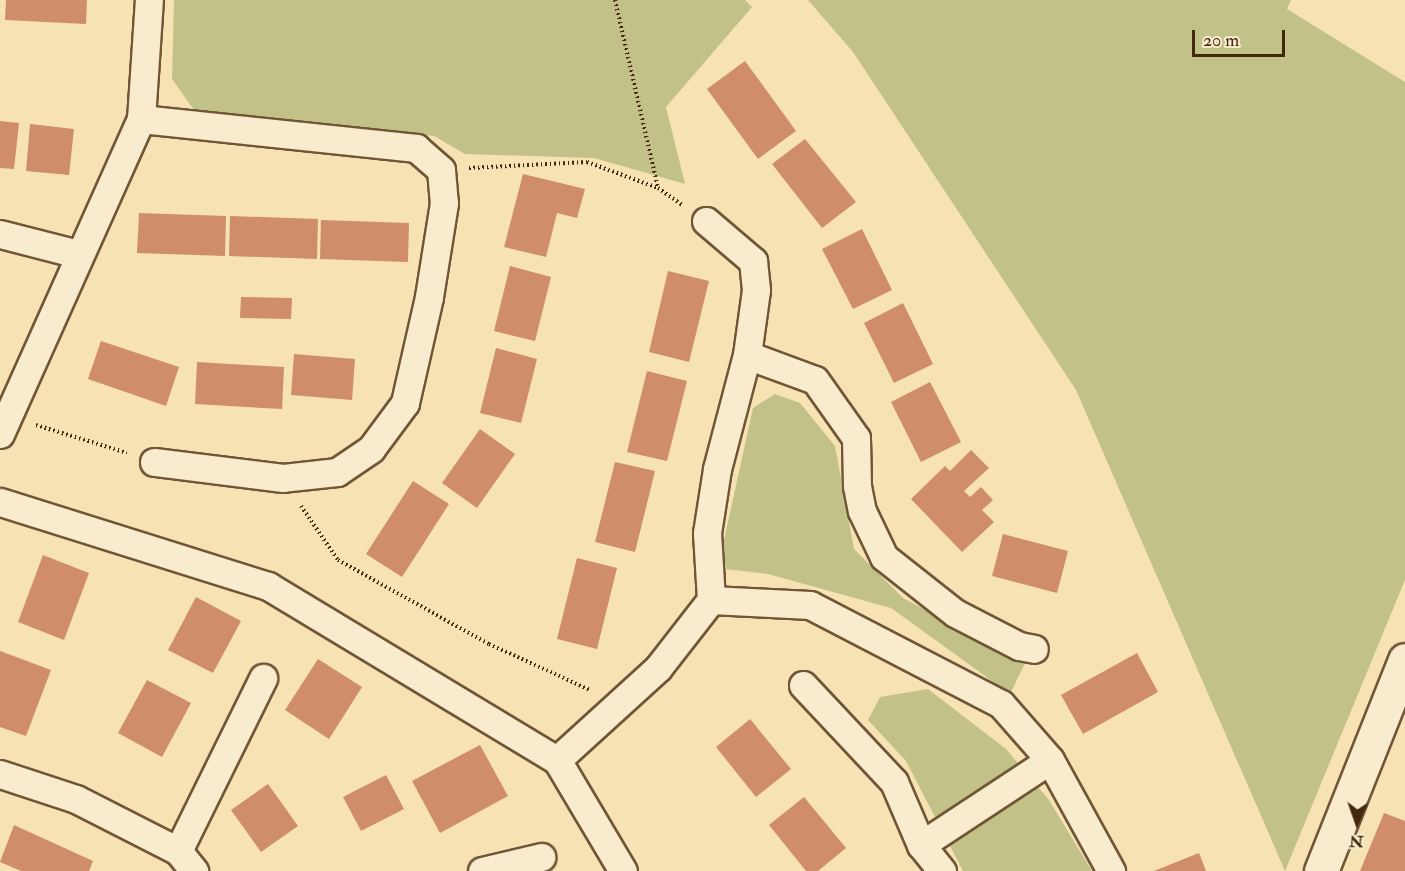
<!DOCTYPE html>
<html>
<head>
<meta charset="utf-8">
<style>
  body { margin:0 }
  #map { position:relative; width:1405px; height:871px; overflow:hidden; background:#f6e2b3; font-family:"IM FELL Double Pica",serif }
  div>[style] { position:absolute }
  .green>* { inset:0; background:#c2c288 }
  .building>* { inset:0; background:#cf8d6a }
  .path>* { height:4px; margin-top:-2px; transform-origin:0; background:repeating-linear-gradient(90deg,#43280d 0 1.5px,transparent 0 4.5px) }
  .roads { filter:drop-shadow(2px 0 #705636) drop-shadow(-2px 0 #705636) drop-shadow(0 2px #705636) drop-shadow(0 -2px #705636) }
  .street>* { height:27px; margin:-13.5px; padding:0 13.5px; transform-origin:13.5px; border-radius:13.5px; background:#f9ecce }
  .secondary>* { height:33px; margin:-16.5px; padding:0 16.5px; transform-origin:16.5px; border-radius:16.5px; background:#f9ecce }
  span { translate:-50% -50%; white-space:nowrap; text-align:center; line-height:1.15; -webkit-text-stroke:4.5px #f9ecce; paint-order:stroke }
  .north { position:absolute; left:1327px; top:793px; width:60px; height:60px; -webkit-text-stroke:4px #f9ecce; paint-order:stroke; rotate:182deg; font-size:16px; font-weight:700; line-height:24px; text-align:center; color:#43280d }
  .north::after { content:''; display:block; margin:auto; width:21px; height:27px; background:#43280d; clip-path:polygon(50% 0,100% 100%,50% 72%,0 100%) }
  .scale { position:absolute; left:1192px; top:30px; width:93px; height:27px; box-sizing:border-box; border:3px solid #43280d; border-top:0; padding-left:8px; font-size:18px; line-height:21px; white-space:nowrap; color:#43280d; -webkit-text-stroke:4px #f9ecce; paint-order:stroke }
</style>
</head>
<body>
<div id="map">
  <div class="green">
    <div style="clip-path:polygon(174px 0,745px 0,752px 7px,666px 107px,685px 184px,594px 158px,465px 154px,434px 136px,194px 110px,172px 79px)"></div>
    <div style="clip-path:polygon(808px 0,1291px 0,1287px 9px,1405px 82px,1405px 580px,1285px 871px,1076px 390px,853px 52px)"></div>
    <div style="clip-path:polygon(775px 394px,800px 403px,835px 446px,854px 549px,903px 598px,1025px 663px,1010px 694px,891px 608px,768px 574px,726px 569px,722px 549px,753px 408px)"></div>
    <div style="clip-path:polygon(928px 689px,1006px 749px,1049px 800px,1092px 871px,963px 871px,906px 761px,868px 720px,880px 697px)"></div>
  </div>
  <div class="building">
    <div style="clip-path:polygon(6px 0,87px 0,86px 24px,5px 20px)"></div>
    <div style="clip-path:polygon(745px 61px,796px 131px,758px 159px,707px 89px)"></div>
    <div style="clip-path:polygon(0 121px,19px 123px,14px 169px,0 168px)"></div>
    <div style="clip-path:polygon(30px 124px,74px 129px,69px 175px,26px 171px)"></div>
    <div style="clip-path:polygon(805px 139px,856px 202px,822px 228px,772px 164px)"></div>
    <div style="clip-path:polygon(523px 174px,585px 189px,577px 218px,557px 213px,546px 257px,504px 247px)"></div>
    <div style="clip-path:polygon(139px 213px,226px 216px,225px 256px,137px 253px)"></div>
    <div style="clip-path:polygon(230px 216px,318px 219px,317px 259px,229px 256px)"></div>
    <div style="clip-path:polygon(321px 220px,409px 223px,408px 262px,320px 259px)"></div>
    <div style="clip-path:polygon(862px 229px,892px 290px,853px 309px,822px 249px)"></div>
    <div style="clip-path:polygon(510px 266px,551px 277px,535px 341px,494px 331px)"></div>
    <div style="clip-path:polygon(668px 271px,709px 281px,689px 362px,649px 352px)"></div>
    <div style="clip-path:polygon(241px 297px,292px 298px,291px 319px,240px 318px)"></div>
    <div style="clip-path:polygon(903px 303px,933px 364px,894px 383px,864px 323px)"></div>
    <div style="clip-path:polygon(101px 341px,179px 367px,166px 406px,88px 379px)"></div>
    <div style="clip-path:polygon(496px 348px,537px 359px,521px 423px,480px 413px)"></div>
    <div style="clip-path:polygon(294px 354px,355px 359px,352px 400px,291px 395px)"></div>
    <div style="clip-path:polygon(197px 362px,284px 367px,282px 409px,195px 404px)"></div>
    <div style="clip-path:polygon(647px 371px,687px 381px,667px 461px,627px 452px)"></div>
    <div style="clip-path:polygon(930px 382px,961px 442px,921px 462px,891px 402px)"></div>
    <div style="clip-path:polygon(480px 429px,515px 454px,477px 508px,442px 483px)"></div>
    <div style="clip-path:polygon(971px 450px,989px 468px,964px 491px,970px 497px,981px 487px,993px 500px,982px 510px,994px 522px,962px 552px,911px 499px,945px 466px,950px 471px)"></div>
    <div style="clip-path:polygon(615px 462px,655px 471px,635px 552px,595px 542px)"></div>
    <div style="clip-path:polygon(413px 481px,449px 504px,402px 577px,366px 554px)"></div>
    <div style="clip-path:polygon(1003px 534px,1068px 551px,1057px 593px,992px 576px)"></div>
    <div style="clip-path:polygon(43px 555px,89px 573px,64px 640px,18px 622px)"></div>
    <div style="clip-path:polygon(577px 558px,617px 568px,597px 649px,557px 639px)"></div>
    <div style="clip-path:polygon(196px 597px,241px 621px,213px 673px,168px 650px)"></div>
    <div style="clip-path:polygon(0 651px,51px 670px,26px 736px,0 727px)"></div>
    <div style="clip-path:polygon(1137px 653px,1158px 692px,1083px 734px,1061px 695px)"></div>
    <div style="clip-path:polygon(318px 659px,362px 687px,329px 739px,285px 710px)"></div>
    <div style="clip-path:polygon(147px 680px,191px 703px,162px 757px,118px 733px)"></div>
    <div style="clip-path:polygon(750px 719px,791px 769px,756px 797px,716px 747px)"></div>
    <div style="clip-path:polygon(480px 745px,508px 796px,440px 833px,412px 781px)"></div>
    <div style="clip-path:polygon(386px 775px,404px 809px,361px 831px,343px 797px)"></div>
    <div style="clip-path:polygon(268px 784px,298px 826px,261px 852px,231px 810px)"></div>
    <div style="clip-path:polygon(804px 797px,846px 848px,818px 871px,806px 871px,769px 825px)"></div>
    <div style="clip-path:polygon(1384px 813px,1405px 821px,1405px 871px,1360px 871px)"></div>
    <div style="clip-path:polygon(14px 825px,93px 861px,89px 871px,21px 871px,0 862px)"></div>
    <div style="clip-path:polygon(1199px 853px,1206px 871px,1154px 871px)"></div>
  </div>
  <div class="path">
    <div style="left:615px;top:0;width:193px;rotate:77.1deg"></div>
    <div style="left:469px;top:168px;width:118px;rotate:-2.9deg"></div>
    <div style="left:587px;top:162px;width:76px;rotate:20.1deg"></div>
    <div style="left:658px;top:188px;width:29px;rotate:35deg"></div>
    <div style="left:36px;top:425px;width:95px;rotate:17.1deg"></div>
    <div style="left:301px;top:506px;width:65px;rotate:55.6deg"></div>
    <div style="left:338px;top:560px;width:173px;rotate:29.1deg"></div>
    <div style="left:489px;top:644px;width:111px;rotate:24.5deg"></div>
  </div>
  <div class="roads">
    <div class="street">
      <div style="left:141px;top:119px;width:277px;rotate:6deg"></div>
      <div style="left:416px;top:148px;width:33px;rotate:41deg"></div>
      <div style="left:441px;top:170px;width:33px;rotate:85deg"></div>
      <div style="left:444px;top:203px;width:95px;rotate:99.1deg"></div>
      <div style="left:429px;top:297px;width:109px;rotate:102.8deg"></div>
      <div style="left:405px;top:403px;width:57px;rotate:126.5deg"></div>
      <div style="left:371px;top:449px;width:41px;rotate:145.9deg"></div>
      <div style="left:337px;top:472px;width:54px;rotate:173.7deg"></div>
      <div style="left:283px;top:478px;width:130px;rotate:-172.9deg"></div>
      <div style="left:706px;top:221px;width:62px;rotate:40.4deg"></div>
      <div style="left:753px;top:261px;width:29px;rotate:84deg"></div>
      <div style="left:756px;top:290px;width:66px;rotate:97.9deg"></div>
      <div style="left:0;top:234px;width:81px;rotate:14.4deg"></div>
      <div style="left:0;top:434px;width:345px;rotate:-65.9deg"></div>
      <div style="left:141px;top:119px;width:119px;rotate:-86.2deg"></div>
      <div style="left:0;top:502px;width:281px;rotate:17.4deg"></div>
      <div style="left:268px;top:586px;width:337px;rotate:31.1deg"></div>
      <div style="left:557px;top:760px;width:129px;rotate:59.3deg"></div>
      <div style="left:711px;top:600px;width:67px;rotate:-93.4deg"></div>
      <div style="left:707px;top:533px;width:65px;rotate:-81.1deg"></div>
      <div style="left:717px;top:469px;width:118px;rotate:-75.3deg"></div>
      <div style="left:747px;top:355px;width:72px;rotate:20.2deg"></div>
      <div style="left:815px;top:380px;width:71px;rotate:54.7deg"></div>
      <div style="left:856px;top:438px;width:48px;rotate:88.8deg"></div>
      <div style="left:857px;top:486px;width:25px;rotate:79deg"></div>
      <div style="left:862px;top:511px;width:51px;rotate:64.4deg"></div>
      <div style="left:884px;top:557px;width:90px;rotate:38.3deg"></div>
      <div style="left:955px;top:613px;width:72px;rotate:27.3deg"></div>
      <div style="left:1019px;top:646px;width:15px;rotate:11deg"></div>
      <div style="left:803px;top:685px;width:133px;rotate:46.8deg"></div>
      <div style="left:894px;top:782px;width:69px;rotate:66.8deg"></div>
      <div style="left:557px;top:760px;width:137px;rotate:-42.3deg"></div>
      <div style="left:658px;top:668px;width:86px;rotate:-52.1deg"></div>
      <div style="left:711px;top:600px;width:99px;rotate:2.9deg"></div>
      <div style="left:810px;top:605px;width:215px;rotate:27.4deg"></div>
      <div style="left:1001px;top:704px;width:74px;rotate:48.8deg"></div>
      <div style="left:1050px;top:760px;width:127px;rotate:61.2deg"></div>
      <div style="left:0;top:774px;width:80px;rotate:18.2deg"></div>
      <div style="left:76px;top:799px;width:114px;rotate:27deg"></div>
      <div style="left:178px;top:851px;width:26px;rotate:51deg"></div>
      <div style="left:178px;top:851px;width:193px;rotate:-63.8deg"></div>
      <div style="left:482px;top:871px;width:61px;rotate:-13.3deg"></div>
      <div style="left:942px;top:871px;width:33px;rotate:-129deg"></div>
      <div style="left:921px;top:845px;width:154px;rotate:-33.4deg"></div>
    </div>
    <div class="secondary">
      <div style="left:1321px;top:871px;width:227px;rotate:-68.3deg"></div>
    </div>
  </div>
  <div class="north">N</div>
  <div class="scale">20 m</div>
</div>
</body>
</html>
